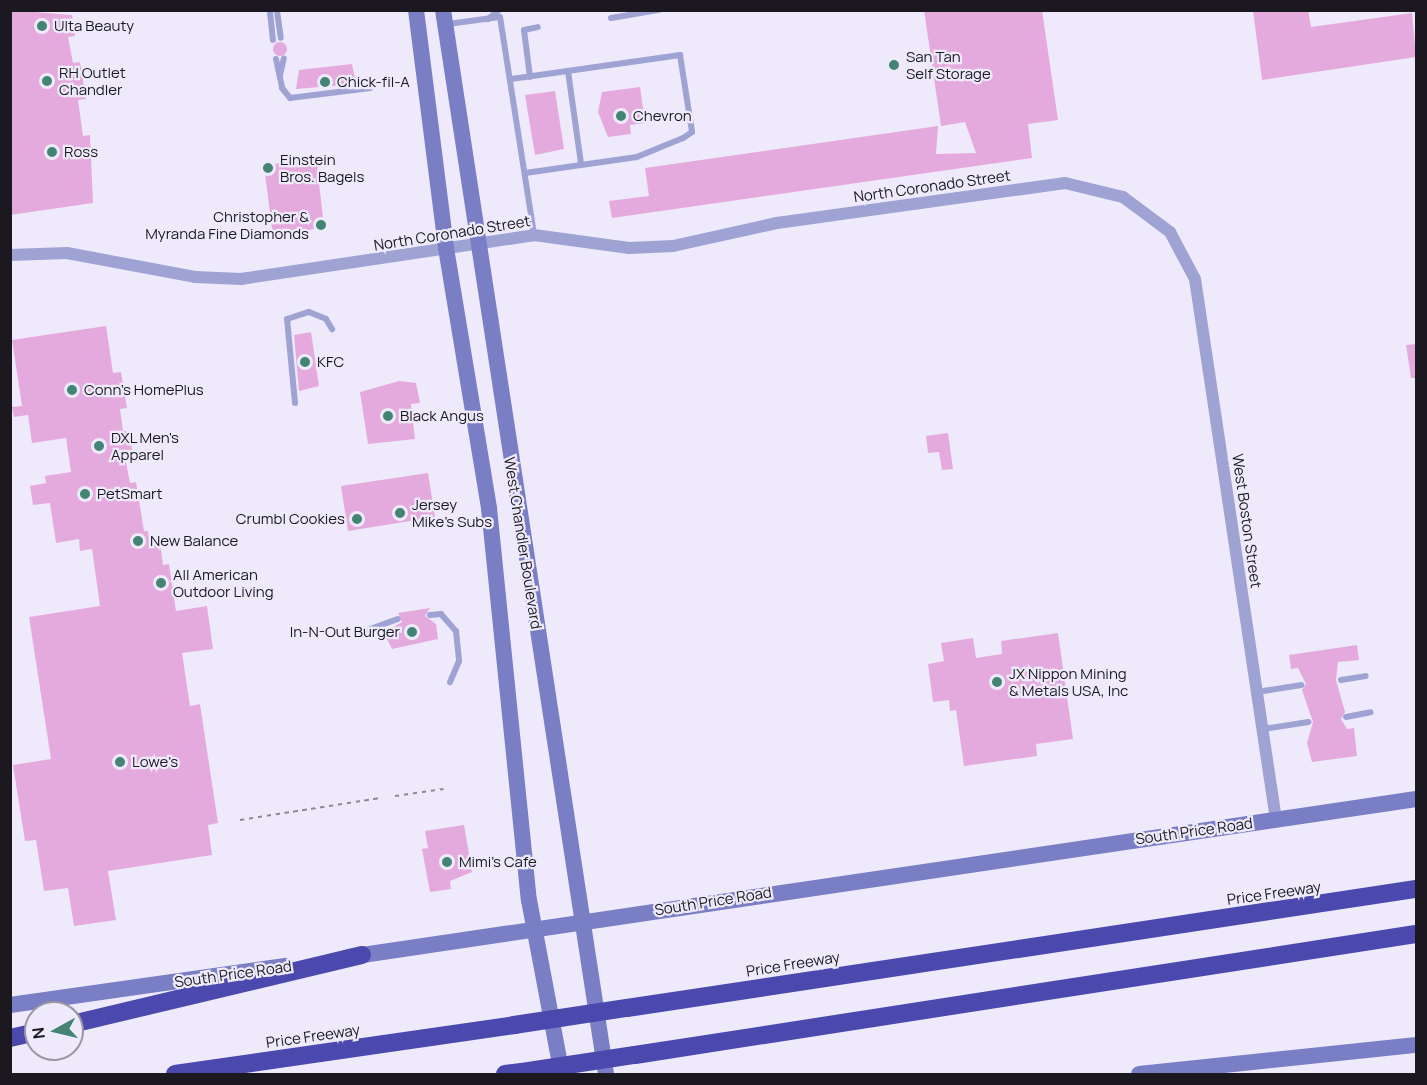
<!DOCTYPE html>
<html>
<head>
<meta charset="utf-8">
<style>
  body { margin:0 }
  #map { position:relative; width:1427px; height:1085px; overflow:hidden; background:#eeeafb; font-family:Manrope,sans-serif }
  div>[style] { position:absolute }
  .building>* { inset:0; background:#e5aadd }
  .round { border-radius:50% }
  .path>* { height:2px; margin-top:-1px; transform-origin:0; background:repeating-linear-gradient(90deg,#8c8995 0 4.5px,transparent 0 9px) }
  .lane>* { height:6px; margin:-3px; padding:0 3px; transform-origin:3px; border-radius:3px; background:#9ea3d4 }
  .street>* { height:12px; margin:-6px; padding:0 6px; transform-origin:6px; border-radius:6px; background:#9ea3d4 }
  .secondary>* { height:16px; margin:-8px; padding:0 8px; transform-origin:8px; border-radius:8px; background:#7a7ec5 }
  .highway>* { height:18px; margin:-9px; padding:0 9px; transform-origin:9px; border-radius:9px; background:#4c49ae }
  .highway-bridge>* { height:18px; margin:-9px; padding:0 9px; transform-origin:9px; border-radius:9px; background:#4c49ae }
  .dots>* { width:16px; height:16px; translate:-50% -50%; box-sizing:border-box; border:3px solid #eeeafb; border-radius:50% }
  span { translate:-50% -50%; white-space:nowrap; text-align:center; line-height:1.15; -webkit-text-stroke:4.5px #eeeafb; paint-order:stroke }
  .poi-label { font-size:15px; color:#1b191f }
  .left { translate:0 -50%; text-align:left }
  .right { translate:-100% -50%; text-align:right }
  .street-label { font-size:15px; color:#1b191f }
  .frame { position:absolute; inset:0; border:12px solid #1b191f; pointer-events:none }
  .north { position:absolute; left:24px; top:1001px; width:60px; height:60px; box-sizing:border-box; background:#eeeafb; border:2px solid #9a96a3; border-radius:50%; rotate:262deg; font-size:16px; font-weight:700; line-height:24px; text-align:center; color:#1b191f }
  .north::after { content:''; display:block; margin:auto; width:21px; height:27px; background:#438474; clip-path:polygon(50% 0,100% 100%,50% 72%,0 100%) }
</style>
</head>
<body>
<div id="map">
  <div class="building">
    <div style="clip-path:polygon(10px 10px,72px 15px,75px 36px,68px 37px,73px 63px,80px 62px,86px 99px,78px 100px,83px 136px,90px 135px,93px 203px,10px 215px)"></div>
    <div style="clip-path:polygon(924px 10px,1042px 10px,1058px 120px,1028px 124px,1032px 158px,612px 218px,609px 201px,649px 196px,645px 168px,938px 126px,936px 154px,976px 153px,965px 122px,941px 126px)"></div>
    <div style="clip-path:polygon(1253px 10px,1308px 10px,1311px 27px,1412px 13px,1416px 57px,1262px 80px)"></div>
    <div class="round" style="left:273px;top:42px;width:14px;height:14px"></div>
    <div style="clip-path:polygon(352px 64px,356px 84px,296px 89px,299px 70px)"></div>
    <div style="clip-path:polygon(640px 87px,645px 123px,630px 125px,631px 134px,608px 137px,598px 112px,602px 92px)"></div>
    <div style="clip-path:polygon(555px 91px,564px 149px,535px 155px,525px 95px)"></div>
    <div style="clip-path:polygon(316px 156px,324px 227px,273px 237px,264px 166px)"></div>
    <div style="clip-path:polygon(106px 326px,113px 373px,121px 372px,127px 408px,120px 409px,123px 431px,128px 431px,133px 453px,126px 462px,130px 483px,136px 482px,144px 531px,148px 531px,150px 544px,160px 542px,163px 565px,169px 564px,176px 611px,207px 606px,213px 649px,182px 653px,190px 706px,200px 704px,218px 823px,208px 825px,212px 855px,108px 871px,116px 920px,74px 926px,68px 888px,44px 891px,36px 840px,25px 841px,13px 765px,51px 759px,29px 617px,100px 606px,92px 549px,80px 551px,79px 539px,56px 543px,50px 503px,33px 505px,30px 486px,46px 483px,45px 476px,71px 472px,66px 438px,32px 443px,28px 415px,14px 417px,12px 407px,22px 406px,12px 340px)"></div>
    <div style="clip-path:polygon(311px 332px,319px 386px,299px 391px,294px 335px)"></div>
    <div style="clip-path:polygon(1416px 344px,1416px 378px,1411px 378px,1406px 345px)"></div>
    <div style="clip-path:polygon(399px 381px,416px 383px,420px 403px,411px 404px,415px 439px,368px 444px,360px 392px)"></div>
    <div style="clip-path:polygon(948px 433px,953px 469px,942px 470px,939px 452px,928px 453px,926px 436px)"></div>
    <div style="clip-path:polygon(428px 473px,435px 517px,348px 531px,341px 486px)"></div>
    <div style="clip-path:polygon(430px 608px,425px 616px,436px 624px,438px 639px,392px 649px,384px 633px,402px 622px,398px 613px)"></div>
    <div style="clip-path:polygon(1058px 633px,1073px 739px,1036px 744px,1037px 756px,964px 766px,956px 710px,950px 711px,949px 700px,933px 702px,928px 664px,944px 661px,941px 643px,973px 638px,976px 658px,1002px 654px,1001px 641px)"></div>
    <div style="clip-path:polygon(1357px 645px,1359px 660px,1338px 662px,1336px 680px,1345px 712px,1341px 719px,1347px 729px,1354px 728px,1357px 756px,1312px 762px,1307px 743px,1313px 722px,1302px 690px,1306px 684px,1298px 668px,1291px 669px,1289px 655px)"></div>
    <div style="clip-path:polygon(464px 825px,472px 872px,450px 881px,451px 889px,430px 892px,422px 849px,428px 848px,425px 831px)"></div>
  </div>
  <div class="path">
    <div style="left:395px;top:796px;width:49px;rotate:-8.3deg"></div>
    <div style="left:240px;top:820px;width:142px;rotate:-8.9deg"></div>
  </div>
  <div class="lane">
    <div style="left:277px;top:11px;width:27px;rotate:82deg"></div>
    <div style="left:270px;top:12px;width:28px;rotate:84deg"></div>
    <div style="left:611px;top:18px;width:49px;rotate:-9.5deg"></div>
    <div style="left:488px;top:19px;width:14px;rotate:-39deg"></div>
    <div style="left:448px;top:24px;width:52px;rotate:-7.7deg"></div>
    <div style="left:500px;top:17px;width:221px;rotate:81.1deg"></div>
    <div style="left:276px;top:59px;width:30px;rotate:78deg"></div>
    <div style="left:282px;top:88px;width:13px;rotate:51deg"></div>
    <div style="left:290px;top:98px;width:81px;rotate:-7.1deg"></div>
    <div style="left:568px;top:71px;width:94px;rotate:82deg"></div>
    <div style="left:280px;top:75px;width:17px;rotate:-77deg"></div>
    <div style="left:530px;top:77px;width:47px;rotate:-97.3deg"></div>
    <div style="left:524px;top:30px;width:14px;rotate:-12deg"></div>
    <div style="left:511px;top:79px;width:171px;rotate:-8.1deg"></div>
    <div style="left:680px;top:55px;width:78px;rotate:81.1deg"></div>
    <div style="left:692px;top:132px;width:11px;rotate:146deg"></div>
    <div style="left:683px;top:138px;width:50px;rotate:157.6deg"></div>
    <div style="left:637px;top:157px;width:113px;rotate:171.9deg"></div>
    <div style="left:295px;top:403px;width:84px;rotate:-95.4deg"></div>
    <div style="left:287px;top:319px;width:23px;rotate:-18deg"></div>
    <div style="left:309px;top:312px;width:18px;rotate:22deg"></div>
    <div style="left:326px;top:319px;width:12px;rotate:59deg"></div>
    <div style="left:430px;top:615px;width:11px;rotate:-5deg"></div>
    <div style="left:441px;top:614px;width:23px;rotate:49deg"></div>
    <div style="left:456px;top:631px;width:30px;rotate:84deg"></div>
    <div style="left:459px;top:661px;width:23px;rotate:113deg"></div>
    <div style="left:362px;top:632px;width:38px;rotate:-20deg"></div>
    <div style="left:1341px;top:680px;width:25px;rotate:-9deg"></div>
    <div style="left:1257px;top:692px;width:45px;rotate:-9deg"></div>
    <div style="left:1346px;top:717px;width:25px;rotate:-11deg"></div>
    <div style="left:1263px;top:729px;width:46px;rotate:-8.8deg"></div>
  </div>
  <div class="street">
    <div style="left:10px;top:255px;width:57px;rotate:-2deg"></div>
    <div style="left:67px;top:253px;width:130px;rotate:10.6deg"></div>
    <div style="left:195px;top:277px;width:46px;rotate:2.5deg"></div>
    <div style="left:241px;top:279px;width:296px;rotate:-8.5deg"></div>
    <div style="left:534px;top:235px;width:96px;rotate:7.8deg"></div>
    <div style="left:629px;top:248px;width:44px;rotate:-2.6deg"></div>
    <div style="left:673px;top:246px;width:107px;rotate:-12.5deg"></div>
    <div style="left:777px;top:223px;width:291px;rotate:-7.9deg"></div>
    <div style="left:1065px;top:183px;width:60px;rotate:13.6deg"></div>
    <div style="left:1123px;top:197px;width:59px;rotate:36.7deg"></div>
    <div style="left:1170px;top:232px;width:53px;rotate:62deg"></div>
    <div style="left:1195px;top:279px;width:547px;rotate:81.48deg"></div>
  </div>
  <div class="secondary">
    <div style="left:416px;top:10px;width:240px;rotate:82.8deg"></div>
    <div style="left:446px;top:248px;width:264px;rotate:80.6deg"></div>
    <div style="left:489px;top:508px;width:394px;rotate:84.2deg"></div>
    <div style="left:529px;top:900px;width:177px;rotate:79.3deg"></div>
    <div style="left:443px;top:10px;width:1076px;rotate:81.29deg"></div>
    <div style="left:349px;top:957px;width:1079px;rotate:-8.42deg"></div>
    <div style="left:10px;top:1005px;width:278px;rotate:-8.1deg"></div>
    <div style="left:1139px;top:1074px;width:279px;rotate:-6deg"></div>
  </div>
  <div class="highway">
    <div style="left:627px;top:1008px;width:798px;rotate:-8.58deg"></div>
    <div style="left:72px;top:1024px;width:298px;rotate:-13.4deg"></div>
    <div style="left:10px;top:1038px;width:27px;rotate:-13deg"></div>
    <div style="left:635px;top:1055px;width:790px;rotate:-8.81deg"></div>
    <div style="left:175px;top:1074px;width:343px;rotate:-8.2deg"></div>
    <div style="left:505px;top:1074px;width:17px;rotate:-7deg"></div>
  </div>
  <div class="highway-bridge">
    <div style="left:514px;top:1025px;width:114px;rotate:-8.6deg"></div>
    <div style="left:522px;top:1072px;width:114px;rotate:-8.6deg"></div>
  </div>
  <div class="dots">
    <div style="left:42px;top:26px;background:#438474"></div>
    <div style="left:894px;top:65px;background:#438474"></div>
    <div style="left:47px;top:81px;background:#438474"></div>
    <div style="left:325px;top:82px;background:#438474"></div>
    <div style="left:621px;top:116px;background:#438474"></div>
    <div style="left:52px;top:152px;background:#438474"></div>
    <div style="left:268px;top:168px;background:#438474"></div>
    <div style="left:321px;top:225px;background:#438474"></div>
    <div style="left:305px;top:362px;background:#438474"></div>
    <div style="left:72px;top:390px;background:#438474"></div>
    <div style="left:388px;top:416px;background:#438474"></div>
    <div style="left:99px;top:446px;background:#438474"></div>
    <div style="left:85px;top:494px;background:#438474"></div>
    <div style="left:400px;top:513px;background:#438474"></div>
    <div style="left:357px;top:519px;background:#438474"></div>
    <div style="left:138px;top:541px;background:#438474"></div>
    <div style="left:161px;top:583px;background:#438474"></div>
    <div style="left:412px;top:632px;background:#438474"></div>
    <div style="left:997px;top:682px;background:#438474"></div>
    <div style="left:120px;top:762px;background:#438474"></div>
    <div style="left:447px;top:862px;background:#438474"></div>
  </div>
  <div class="poi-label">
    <span class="left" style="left:54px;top:26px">Ulta Beauty</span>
    <span class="left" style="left:906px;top:65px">San Tan<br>Self Storage</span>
    <span class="left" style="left:59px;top:81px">RH Outlet<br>Chandler</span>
    <span class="left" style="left:337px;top:82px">Chick-fil-A</span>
    <span class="left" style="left:633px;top:116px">Chevron</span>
    <span class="left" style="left:64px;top:152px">Ross</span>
    <span class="left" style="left:280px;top:168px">Einstein<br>Bros. Bagels</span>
    <span class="right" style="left:309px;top:225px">Christopher &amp;<br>Myranda Fine Diamonds</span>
    <span class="left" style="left:317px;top:362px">KFC</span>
    <span class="left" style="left:84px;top:390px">Conn's HomePlus</span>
    <span class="left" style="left:400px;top:416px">Black Angus</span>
    <span class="left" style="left:111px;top:446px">DXL Men's<br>Apparel</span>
    <span class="left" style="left:97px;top:494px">PetSmart</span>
    <span class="left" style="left:412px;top:513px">Jersey<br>Mike's Subs</span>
    <span class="right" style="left:345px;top:519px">Crumbl Cookies</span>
    <span class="left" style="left:150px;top:541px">New Balance</span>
    <span class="left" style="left:173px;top:583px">All American<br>Outdoor Living</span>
    <span class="right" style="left:400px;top:632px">In-N-Out Burger</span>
    <span class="left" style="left:1009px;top:682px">JX Nippon Mining<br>&amp; Metals USA, Inc</span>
    <span class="left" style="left:132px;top:762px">Lowe's</span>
    <span class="left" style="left:459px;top:862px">Mimi's Cafe</span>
  </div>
  <div class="street-label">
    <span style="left:932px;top:186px;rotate:-8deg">North Coronado Street</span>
    <span style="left:452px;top:233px;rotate:-9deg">North Coronado Street</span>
    <span style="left:1247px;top:521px;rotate:82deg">West Boston Street</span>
    <span style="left:523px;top:543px;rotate:81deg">West Chandler Boulevard</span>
    <span style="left:1194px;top:831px;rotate:-8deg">South Price Road</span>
    <span style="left:1274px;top:893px;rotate:-8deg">Price Freeway</span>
    <span style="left:713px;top:901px;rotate:-9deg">South Price Road</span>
    <span style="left:793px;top:964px;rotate:-9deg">Price Freeway</span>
    <span style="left:233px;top:974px;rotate:-8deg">South Price Road</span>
    <span style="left:313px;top:1036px;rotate:-8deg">Price Freeway</span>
  </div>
  <div class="frame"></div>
  <div class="north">N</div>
</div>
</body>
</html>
